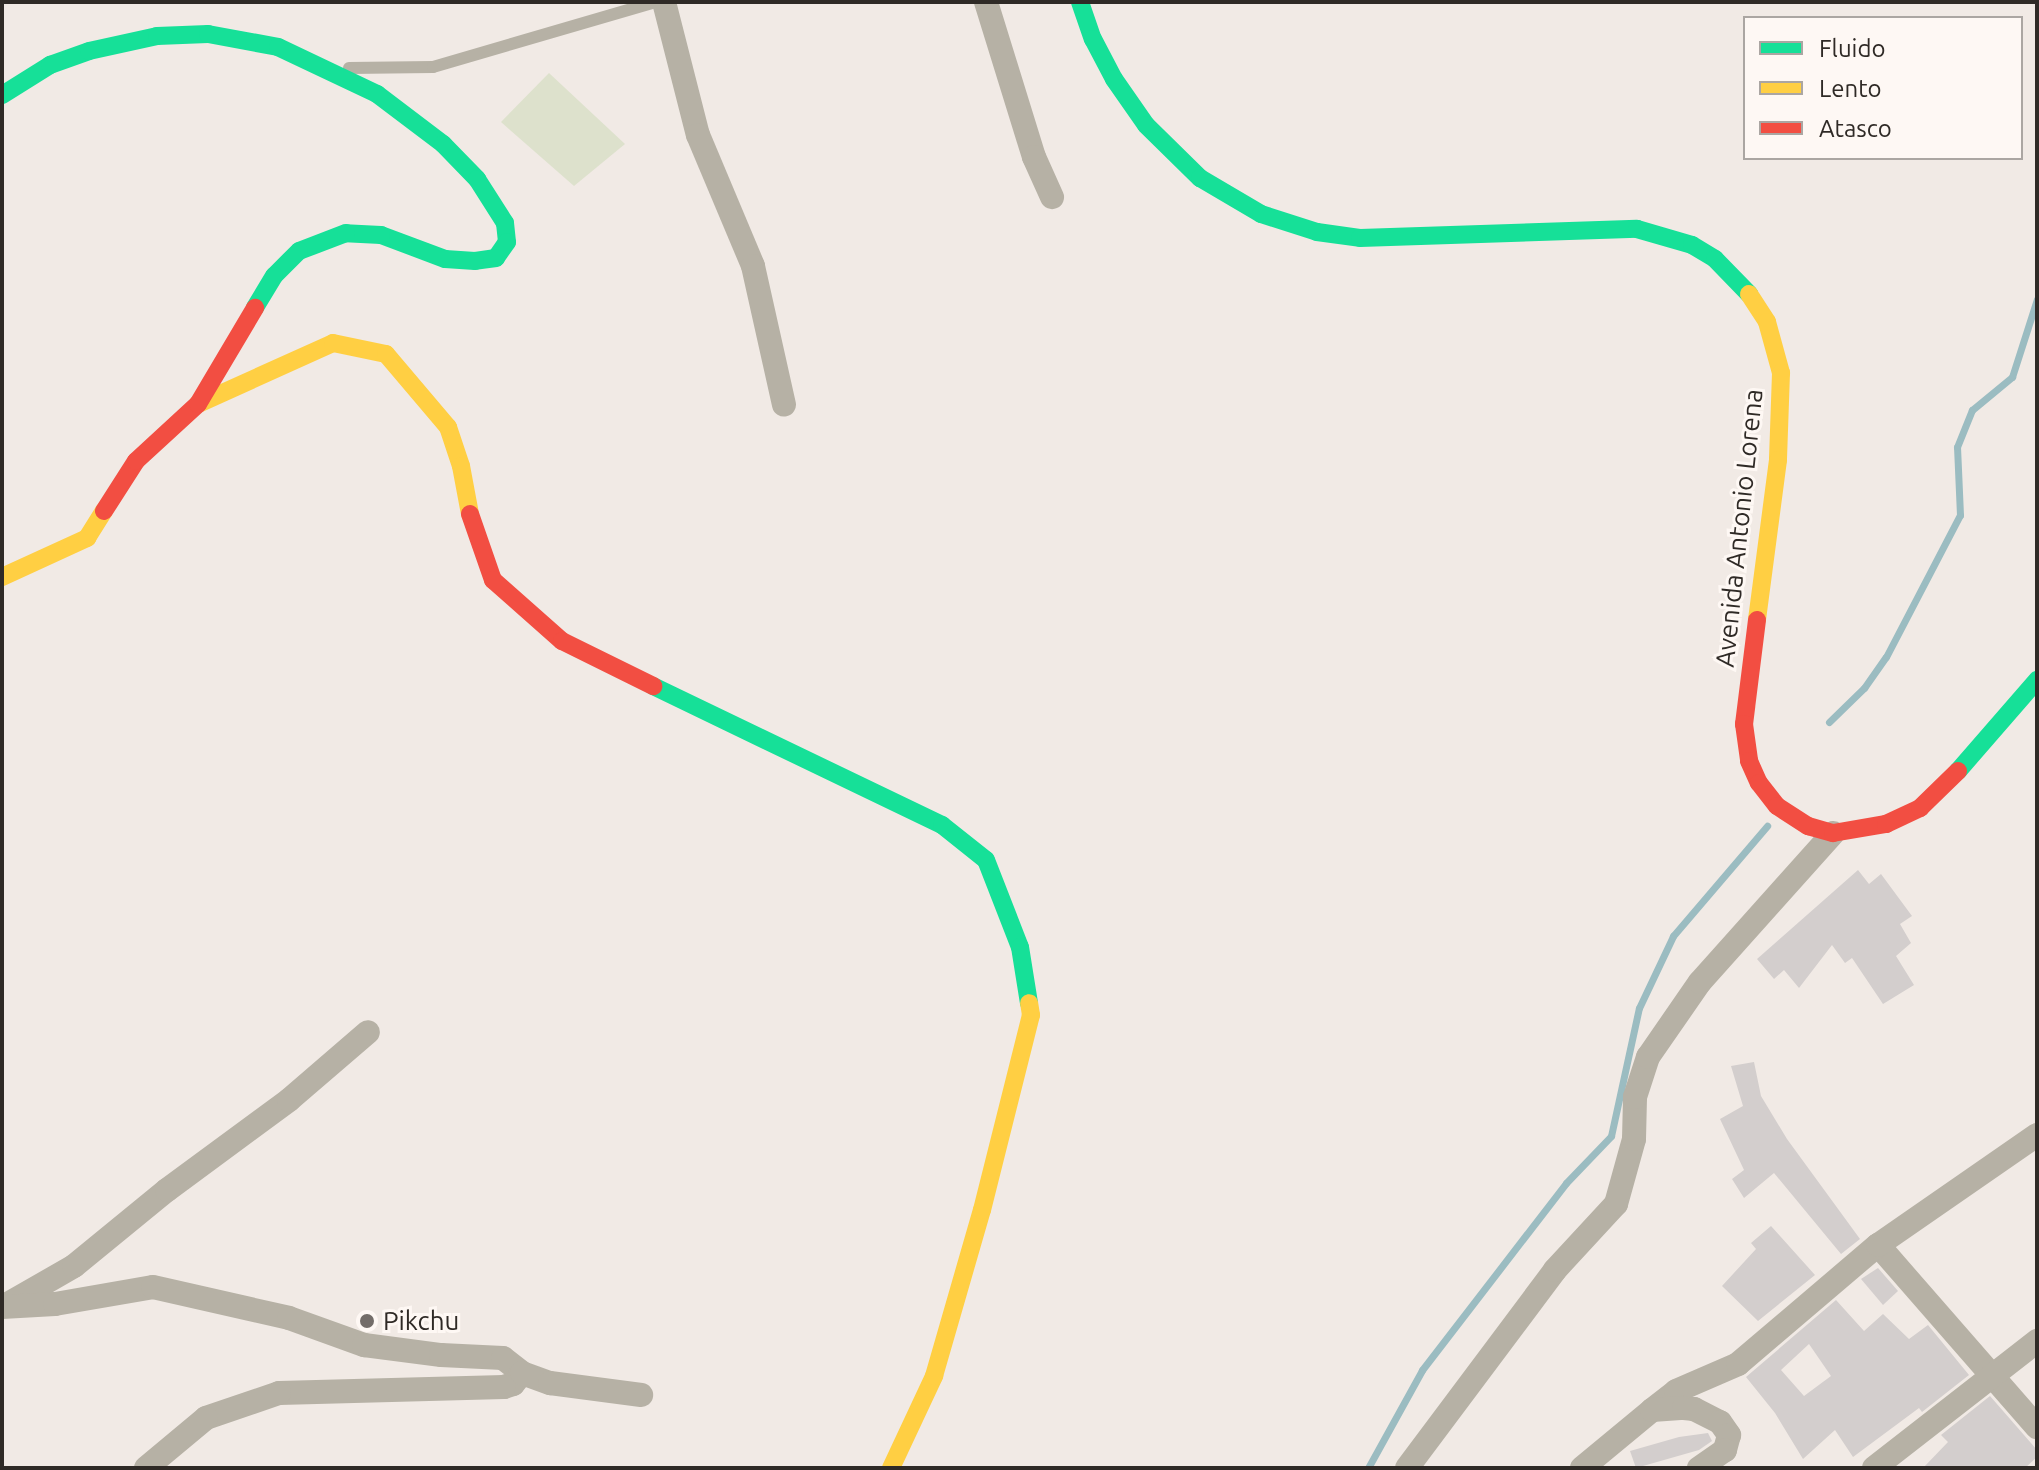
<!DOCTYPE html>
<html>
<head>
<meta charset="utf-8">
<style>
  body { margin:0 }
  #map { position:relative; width:2039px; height:1470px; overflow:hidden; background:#f1eae5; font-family:Ubuntu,sans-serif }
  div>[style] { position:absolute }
  .green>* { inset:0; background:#dde1cc }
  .stream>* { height:7px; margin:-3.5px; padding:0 3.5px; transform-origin:3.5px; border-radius:3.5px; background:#9bbcc1 }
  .building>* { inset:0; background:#d3cecd }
  .lane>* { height:12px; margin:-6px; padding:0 6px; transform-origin:6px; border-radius:6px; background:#b6b1a5 }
  .street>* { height:24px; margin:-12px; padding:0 12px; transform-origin:12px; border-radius:12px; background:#b6b1a5 }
  .fast>* { height:18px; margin:-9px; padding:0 9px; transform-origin:9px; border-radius:9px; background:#16e098 }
  .slow>* { height:18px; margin:-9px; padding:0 9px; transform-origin:9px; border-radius:9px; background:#ffcf43 }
  .jam>* { height:18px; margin:-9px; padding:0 9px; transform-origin:9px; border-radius:9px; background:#f24e42 }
  .dots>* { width:22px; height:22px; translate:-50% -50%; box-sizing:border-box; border:4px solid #fef8f4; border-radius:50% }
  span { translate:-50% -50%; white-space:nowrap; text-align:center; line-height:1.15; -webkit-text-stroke:6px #fef8f4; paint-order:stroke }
  .street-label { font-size:26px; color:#2f2a26 }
  .poi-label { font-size:26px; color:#2f2a26 }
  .left { translate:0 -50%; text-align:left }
  .frame { position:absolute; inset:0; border:4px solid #2f2a26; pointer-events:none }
  .legend { position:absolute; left:1743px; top:16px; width:280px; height:144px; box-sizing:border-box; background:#fef8f4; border:2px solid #aba6a2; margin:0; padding:10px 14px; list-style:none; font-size:24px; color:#2f2a26 }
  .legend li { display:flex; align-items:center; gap:16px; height:40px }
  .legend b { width:40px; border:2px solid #aba6a2 }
</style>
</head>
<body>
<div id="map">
  <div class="green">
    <div style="clip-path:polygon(549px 73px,625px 144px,574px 186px,501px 122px)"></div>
  </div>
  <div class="stream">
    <div style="left:1829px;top:722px;width:49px;rotate:-44.2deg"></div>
    <div style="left:1864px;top:688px;width:38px;rotate:-55deg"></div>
    <div style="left:1886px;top:657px;width:160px;rotate:-62.5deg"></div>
    <div style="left:1960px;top:515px;width:68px;rotate:-92.5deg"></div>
    <div style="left:1957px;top:447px;width:40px;rotate:-68deg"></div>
    <div style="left:1972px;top:410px;width:52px;rotate:-39.5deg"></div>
    <div style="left:2012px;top:377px;width:82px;rotate:-72.2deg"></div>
    <div style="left:1368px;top:1468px;width:112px;rotate:-61.1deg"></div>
    <div style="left:1422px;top:1370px;width:236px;rotate:-52.4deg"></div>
    <div style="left:1566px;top:1183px;width:65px;rotate:-46.2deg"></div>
    <div style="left:1611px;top:1136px;width:131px;rotate:-77.7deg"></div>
    <div style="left:1639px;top:1008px;width:80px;rotate:-64.7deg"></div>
    <div style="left:1673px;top:936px;width:145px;rotate:-49.5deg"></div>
  </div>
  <div class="building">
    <div style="clip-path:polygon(1858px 870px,1869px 884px,1881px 874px,1912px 916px,1900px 924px,1911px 943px,1896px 956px,1914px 985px,1883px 1004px,1852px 958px,1845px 963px,1832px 945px,1799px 988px,1784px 970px,1774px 979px,1757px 959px)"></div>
    <div style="clip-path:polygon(1754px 1062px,1761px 1096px,1787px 1139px,1860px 1239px,1841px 1254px,1774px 1173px,1744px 1198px,1732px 1179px,1744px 1170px,1720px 1119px,1743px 1106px,1731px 1066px)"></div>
    <div style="clip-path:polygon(1771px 1226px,1815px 1275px,1758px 1321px,1722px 1286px,1756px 1249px,1751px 1243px)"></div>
    <div style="clip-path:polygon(1878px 1268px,1898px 1291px,1883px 1305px,1861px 1279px)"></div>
    <div style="clip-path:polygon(evenodd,1836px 1300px,1864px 1331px,1883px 1314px,1909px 1339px,1928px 1325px,1969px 1375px,1922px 1412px,1919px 1408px,1853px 1457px,1835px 1430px,1803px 1459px,1775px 1413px,1746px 1377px,1836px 1300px,1809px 1344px,1831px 1376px,1804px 1396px,1781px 1370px,1809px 1344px)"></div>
    <div style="clip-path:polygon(1990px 1396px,2037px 1450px,2037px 1457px,2025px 1468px,1923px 1468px,1948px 1442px,1941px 1435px)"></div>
    <div style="clip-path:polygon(1708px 1433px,1712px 1441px,1699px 1450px,1636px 1468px,1630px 1451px,1679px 1437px)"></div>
  </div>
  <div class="lane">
    <div style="left:349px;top:68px;width:84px;rotate:-0.7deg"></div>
    <div style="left:433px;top:67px;width:232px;rotate:-16.3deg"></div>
  </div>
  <div class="street">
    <div style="left:664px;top:2px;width:137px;rotate:75.7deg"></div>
    <div style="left:698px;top:135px;width:142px;rotate:67.2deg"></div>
    <div style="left:753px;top:266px;width:142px;rotate:77.4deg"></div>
    <div style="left:986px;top:2px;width:162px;rotate:72.8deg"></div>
    <div style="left:1034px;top:157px;width:44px;rotate:65.8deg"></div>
    <div style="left:1878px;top:1245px;width:242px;rotate:48.9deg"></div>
    <div style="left:8px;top:1304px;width:76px;rotate:-29.9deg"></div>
    <div style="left:74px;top:1266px;width:120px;rotate:-39.3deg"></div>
    <div style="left:167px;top:1190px;width:152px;rotate:-36.4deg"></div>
    <div style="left:289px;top:1100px;width:104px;rotate:-40.7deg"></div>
    <div style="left:2px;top:1307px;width:53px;rotate:-3.2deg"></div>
    <div style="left:55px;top:1304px;width:99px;rotate:-9.8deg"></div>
    <div style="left:153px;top:1287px;width:139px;rotate:12.8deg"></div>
    <div style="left:289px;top:1318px;width:80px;rotate:19.8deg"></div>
    <div style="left:364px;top:1345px;width:78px;rotate:7.4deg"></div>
    <div style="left:441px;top:1355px;width:62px;rotate:2.8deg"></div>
    <div style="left:503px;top:1358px;width:24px;rotate:38deg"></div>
    <div style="left:522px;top:1373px;width:14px;rotate:129deg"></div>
    <div style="left:513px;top:1384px;width:9px;rotate:162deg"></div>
    <div style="left:504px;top:1387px;width:225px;rotate:178.5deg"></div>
    <div style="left:279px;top:1393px;width:77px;rotate:161.1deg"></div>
    <div style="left:206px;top:1418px;width:78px;rotate:140.2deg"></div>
    <div style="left:522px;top:1373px;width:30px;rotate:20deg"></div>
    <div style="left:550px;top:1383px;width:92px;rotate:7.5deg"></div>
    <div style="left:1652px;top:1410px;width:31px;rotate:-38deg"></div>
    <div style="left:1676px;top:1391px;width:68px;rotate:-23.5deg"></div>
    <div style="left:1738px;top:1364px;width:184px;rotate:-40.4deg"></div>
    <div style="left:1878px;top:1245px;width:193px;rotate:-34.7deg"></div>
    <div style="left:1407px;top:1468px;width:247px;rotate:-53.2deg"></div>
    <div style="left:1555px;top:1270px;width:90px;rotate:-47.3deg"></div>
    <div style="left:1616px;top:1204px;width:67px;rotate:-74.5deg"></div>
    <div style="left:1634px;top:1139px;width:42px;rotate:-88.6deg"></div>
    <div style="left:1635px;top:1097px;width:42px;rotate:-72deg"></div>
    <div style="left:1648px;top:1057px;width:91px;rotate:-55.3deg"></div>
    <div style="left:1700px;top:982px;width:200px;rotate:-48.2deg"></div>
    <div style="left:1582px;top:1468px;width:91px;rotate:-39.6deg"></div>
    <div style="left:1652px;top:1410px;width:32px;rotate:-4deg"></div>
    <div style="left:1684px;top:1408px;width:10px;rotate:6deg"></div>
    <div style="left:1694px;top:1409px;width:29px;rotate:27deg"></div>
    <div style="left:1720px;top:1422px;width:16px;rotate:55deg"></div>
    <div style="left:1729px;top:1435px;width:16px;rotate:105deg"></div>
    <div style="left:1725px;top:1450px;width:32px;rotate:145deg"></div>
    <div style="left:1874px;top:1468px;width:207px;rotate:-37.9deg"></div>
  </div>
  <div class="fast">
    <div style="left:1080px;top:2px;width:39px;rotate:71deg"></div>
    <div style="left:1093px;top:39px;width:45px;rotate:62.3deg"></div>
    <div style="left:1114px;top:79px;width:56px;rotate:55.2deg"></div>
    <div style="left:1146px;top:125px;width:76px;rotate:44.5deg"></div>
    <div style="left:1200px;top:178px;width:71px;rotate:30.5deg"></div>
    <div style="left:1261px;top:214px;width:59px;rotate:17.8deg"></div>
    <div style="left:1317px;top:232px;width:43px;rotate:7.9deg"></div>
    <div style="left:1360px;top:238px;width:277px;rotate:-1.9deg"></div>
    <div style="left:1637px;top:229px;width:57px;rotate:16.2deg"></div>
    <div style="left:1692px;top:245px;width:27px;rotate:31deg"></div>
    <div style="left:1715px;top:259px;width:49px;rotate:45.8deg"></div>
    <div style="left:2px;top:95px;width:57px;rotate:-32deg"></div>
    <div style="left:50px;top:65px;width:41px;rotate:-19.7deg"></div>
    <div style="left:89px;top:51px;width:70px;rotate:-12.4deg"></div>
    <div style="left:157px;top:36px;width:51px;rotate:-2.2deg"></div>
    <div style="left:208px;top:34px;width:71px;rotate:10.5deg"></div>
    <div style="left:278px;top:47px;width:110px;rotate:25.4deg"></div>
    <div style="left:377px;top:94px;width:83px;rotate:37.1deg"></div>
    <div style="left:443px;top:144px;width:49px;rotate:45.8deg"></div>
    <div style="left:477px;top:179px;width:52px;rotate:57.5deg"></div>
    <div style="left:505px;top:223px;width:19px;rotate:84deg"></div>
    <div style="left:507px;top:242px;width:19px;rotate:125deg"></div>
    <div style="left:496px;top:258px;width:21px;rotate:172deg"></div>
    <div style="left:475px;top:261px;width:30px;rotate:-176deg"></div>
    <div style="left:445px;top:259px;width:68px;rotate:-159.4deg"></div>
    <div style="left:381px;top:235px;width:35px;rotate:-177deg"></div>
    <div style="left:346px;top:233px;width:50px;rotate:159deg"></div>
    <div style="left:299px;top:251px;width:35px;rotate:135deg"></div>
    <div style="left:274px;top:276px;width:37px;rotate:121deg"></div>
    <div style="left:653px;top:686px;width:321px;rotate:25.7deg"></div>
    <div style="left:942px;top:825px;width:56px;rotate:38.5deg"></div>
    <div style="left:986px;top:860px;width:93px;rotate:68.7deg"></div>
    <div style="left:1020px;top:947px;width:57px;rotate:80.9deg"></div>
    <div style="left:1958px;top:771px;width:121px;rotate:-49deg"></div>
  </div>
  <div class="slow">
    <div style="left:1749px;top:294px;width:33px;rotate:57deg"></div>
    <div style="left:1767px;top:322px;width:53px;rotate:74.6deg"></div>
    <div style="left:1781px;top:373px;width:87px;rotate:92deg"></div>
    <div style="left:1778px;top:460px;width:161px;rotate:97.5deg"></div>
    <div style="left:198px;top:404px;width:148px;rotate:-24.3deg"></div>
    <div style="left:333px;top:343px;width:54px;rotate:11.7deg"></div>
    <div style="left:386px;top:354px;width:96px;rotate:49.7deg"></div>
    <div style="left:448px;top:427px;width:41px;rotate:71.6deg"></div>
    <div style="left:461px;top:466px;width:49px;rotate:79.4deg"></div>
    <div style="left:2px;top:577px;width:94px;rotate:-24.6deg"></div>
    <div style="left:87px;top:538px;width:32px;rotate:-58deg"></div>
    <div style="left:891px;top:1468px;width:102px;rotate:-64.9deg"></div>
    <div style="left:934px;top:1376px;width:173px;rotate:-73.9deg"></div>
    <div style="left:982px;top:1210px;width:201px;rotate:-75.9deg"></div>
    <div style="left:1031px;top:1015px;width:12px;rotate:-99deg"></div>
  </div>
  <div class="jam">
    <div style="left:104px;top:511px;width:59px;rotate:-57.4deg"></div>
    <div style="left:136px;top:461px;width:84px;rotate:-42.6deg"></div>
    <div style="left:198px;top:404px;width:112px;rotate:-59.3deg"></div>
    <div style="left:470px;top:514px;width:70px;rotate:70.8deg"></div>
    <div style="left:493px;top:580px;width:92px;rotate:41.5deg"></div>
    <div style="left:562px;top:641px;width:102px;rotate:26.3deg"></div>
    <div style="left:1757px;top:620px;width:105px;rotate:97.1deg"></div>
    <div style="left:1744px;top:724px;width:37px;rotate:82deg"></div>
    <div style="left:1749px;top:761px;width:24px;rotate:66deg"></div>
    <div style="left:1759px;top:783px;width:29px;rotate:52deg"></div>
    <div style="left:1777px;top:806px;width:37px;rotate:33deg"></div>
    <div style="left:1808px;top:826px;width:26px;rotate:16deg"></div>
    <div style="left:1833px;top:833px;width:54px;rotate:-9.6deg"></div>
    <div style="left:1886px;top:824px;width:38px;rotate:-25deg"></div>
    <div style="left:1920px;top:808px;width:53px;rotate:-44.2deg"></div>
  </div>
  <div class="dots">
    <div style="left:367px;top:1321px;background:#736d69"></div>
  </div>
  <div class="street-label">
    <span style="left:1739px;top:528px;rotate:-84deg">Avenida Antonio Lorena</span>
  </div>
  <div class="poi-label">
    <span class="left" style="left:383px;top:1321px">Pikchu</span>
  </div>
  <div class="frame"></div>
  <ul class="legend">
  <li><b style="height:10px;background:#16e098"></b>Fluido</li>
  <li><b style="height:10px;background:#ffcf43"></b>Lento</li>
  <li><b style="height:10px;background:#f24e42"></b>Atasco</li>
  </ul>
</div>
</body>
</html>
